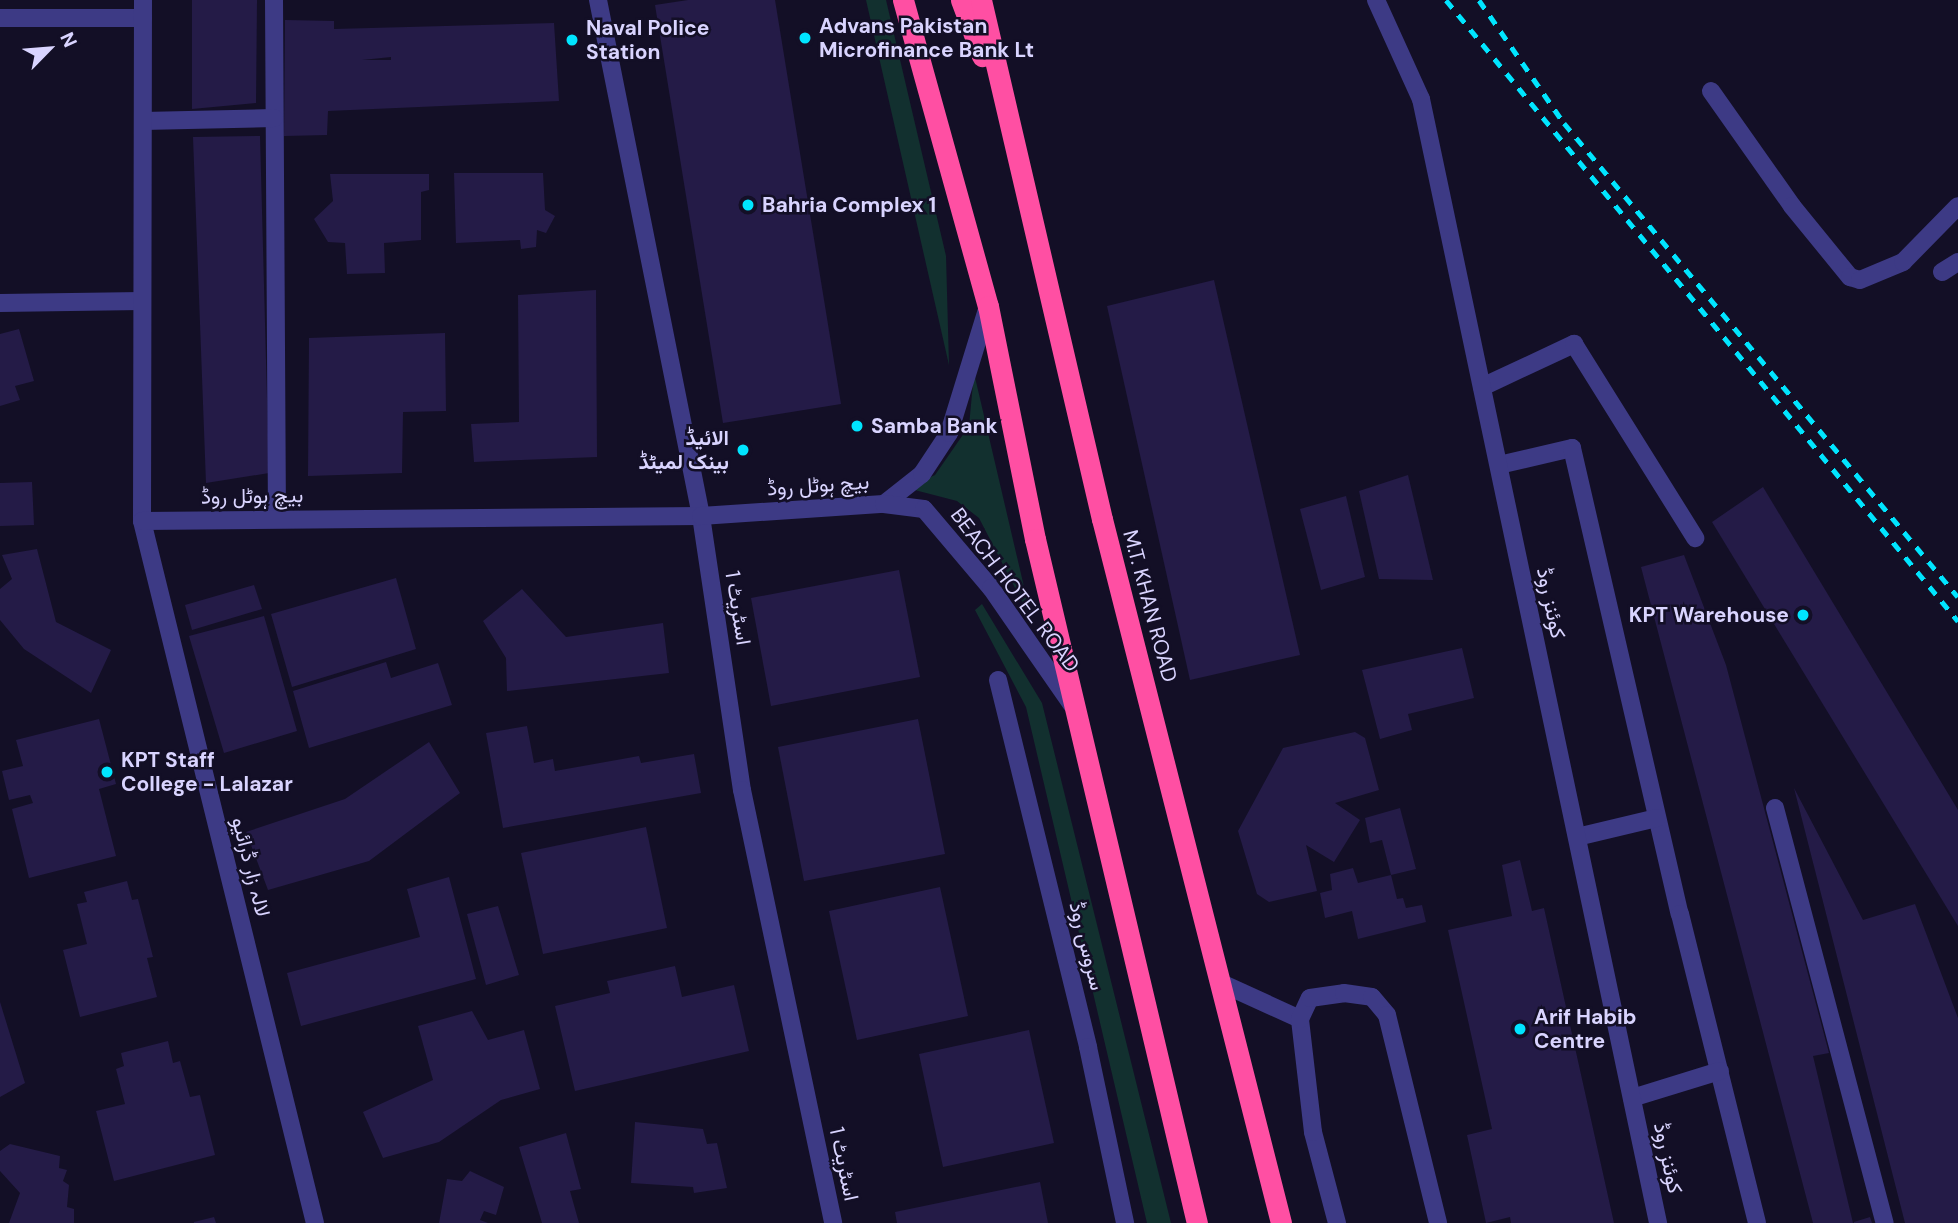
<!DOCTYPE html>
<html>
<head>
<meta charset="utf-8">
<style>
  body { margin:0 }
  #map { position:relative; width:1958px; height:1223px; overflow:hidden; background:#130f26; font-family:"DM Sans",Vazirmatn,sans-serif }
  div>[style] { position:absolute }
  .green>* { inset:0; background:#12302f }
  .building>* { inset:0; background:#241b47 }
  .lane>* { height:18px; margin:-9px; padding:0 9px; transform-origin:9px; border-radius:9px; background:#3d3a85 }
  .street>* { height:18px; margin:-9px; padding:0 9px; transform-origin:9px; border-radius:9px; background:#3d3a85 }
  .highway>* { height:21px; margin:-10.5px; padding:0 10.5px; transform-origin:10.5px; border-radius:10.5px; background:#ff4fa3 }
  .rail>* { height:5px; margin-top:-2.5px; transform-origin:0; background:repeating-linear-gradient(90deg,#00e5ff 0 10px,transparent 0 19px) }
  .dots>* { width:19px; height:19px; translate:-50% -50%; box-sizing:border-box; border:4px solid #130f26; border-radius:50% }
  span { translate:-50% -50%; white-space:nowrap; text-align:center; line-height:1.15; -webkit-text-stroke:5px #130f26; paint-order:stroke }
  .poi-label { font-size:21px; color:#d9d4ff; font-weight:700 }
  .left { translate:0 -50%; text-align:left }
  .right { translate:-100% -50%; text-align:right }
  .street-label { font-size:21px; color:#d9d4ff }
  .north { position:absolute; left:14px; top:14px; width:70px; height:70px; -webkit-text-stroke:5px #130f26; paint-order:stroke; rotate:65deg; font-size:19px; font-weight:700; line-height:28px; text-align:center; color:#d9d4ff }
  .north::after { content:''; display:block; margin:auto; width:24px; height:32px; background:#d9d4ff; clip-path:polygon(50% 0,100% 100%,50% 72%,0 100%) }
</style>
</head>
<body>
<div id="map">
  <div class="green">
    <div style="clip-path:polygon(866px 0,886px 0,946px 256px,949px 365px)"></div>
    <div style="clip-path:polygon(974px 373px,1032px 621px,979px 518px,957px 501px,907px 488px,935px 475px,969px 426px)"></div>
    <div style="clip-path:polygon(982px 604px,1042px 703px,1171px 1223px,1147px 1223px,1026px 707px,975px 610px)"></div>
  </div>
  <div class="building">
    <div style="clip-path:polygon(192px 0,257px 0,256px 103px,192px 109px)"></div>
    <div style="clip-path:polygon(688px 0,775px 0,841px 404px,723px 423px,655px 5px)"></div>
    <div style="clip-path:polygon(evenodd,285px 20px,334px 21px,334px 29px,554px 23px,559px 101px,328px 111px,327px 135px,284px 136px,285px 20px,391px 57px,391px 60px,362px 60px,391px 57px)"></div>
    <div style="clip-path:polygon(260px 136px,269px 473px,206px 483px,193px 137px)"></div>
    <div style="clip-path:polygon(454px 173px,543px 173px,545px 210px,555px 216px,546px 233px,537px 230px,536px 247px,521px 249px,520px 240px,456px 243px)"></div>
    <div style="clip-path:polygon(330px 174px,429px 174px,429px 190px,421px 192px,421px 240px,384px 243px,385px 273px,347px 274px,345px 243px,328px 242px,314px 219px,333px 201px)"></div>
    <div style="clip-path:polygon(1214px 280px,1300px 655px,1190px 680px,1107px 306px)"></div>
    <div style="clip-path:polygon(596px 290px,597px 457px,474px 462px,471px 424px,519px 422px,518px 295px)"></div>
    <div style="clip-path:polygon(19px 329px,34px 381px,15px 386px,20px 400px,0 406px,0 334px)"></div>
    <div style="clip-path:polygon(445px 333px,446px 411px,403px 412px,402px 473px,308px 476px,309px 338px)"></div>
    <div style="clip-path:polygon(1408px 475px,1433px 580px,1379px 579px,1359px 491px)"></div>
    <div style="clip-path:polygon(32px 482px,34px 525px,0 526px,0 483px)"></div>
    <div style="clip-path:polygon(1763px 487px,1958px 810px,1958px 926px,1712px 522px)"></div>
    <div style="clip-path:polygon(1346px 496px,1365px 577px,1321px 590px,1300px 509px)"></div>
    <div style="clip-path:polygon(37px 549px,56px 622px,111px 650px,91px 693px,24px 649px,0 620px,0 589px,12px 579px,2px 555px)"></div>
    <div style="clip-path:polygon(1684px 555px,1726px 665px,1829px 1053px,1813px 1056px,1853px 1223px,1813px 1223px,1641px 567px)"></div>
    <div style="clip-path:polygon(899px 570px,920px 677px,771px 706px,751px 598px)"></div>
    <div style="clip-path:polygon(396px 578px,416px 649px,292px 687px,271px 614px)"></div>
    <div style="clip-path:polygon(254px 585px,262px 609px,192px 630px,185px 605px)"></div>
    <div style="clip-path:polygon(522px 589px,566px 637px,663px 623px,669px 673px,507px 691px,506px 658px,483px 621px)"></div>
    <div style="clip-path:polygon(264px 616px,297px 731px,224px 753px,189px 636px)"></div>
    <div style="clip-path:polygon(1462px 648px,1474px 698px,1408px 714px,1412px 730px,1380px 739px,1362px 670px)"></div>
    <div style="clip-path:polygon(386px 662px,391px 678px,438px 663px,452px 705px,309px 748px,293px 691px)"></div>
    <div style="clip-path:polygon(99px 719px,116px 784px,99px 789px,116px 856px,29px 878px,12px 809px,33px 803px,30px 795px,9px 800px,2px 771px,23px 766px,16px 740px)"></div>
    <div style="clip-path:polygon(918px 719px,945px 854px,804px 881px,778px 747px)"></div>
    <div style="clip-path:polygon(527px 726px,534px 763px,553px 759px,555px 771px,639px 756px,641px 763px,694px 754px,701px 793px,503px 828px,486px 733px)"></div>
    <div style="clip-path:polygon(1355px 732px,1365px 738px,1379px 790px,1335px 803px,1360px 820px,1334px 862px,1306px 845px,1317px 891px,1269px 902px,1257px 894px,1238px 831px,1283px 748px)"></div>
    <div style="clip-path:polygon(429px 742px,460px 793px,369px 861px,268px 890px,246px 832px,345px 799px)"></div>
    <div style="clip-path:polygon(1794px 788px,1863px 920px,1915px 904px,1958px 1018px,1958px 1223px,1905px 1223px)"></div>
    <div style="clip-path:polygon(1400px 808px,1416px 869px,1391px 875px,1397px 899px,1403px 898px,1406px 908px,1422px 905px,1426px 922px,1358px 939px,1352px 911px,1325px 918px,1320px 893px,1332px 890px,1330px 874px,1353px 868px,1358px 883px,1391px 875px,1382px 840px,1370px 843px,1365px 818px)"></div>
    <div style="clip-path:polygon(646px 827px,667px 928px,543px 954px,521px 853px)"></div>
    <div style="clip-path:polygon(1520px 860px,1532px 911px,1544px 908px,1614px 1223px,1511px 1223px,1510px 1217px,1486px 1223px,1467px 1135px,1492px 1129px,1448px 930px,1512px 916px,1502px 865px)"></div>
    <div style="clip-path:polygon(449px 877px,476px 979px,301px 1026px,287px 973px,420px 937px,407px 889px)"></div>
    <div style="clip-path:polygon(127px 881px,132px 900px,138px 899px,153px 957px,147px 958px,157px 997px,80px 1017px,63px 950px,87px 944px,77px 904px,87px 902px,84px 892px)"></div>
    <div style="clip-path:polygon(940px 887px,968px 1016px,857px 1040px,829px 911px)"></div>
    <div style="clip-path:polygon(498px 906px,519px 975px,486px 985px,467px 914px)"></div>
    <div style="clip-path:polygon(675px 966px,682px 997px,734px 985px,749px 1051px,575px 1091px,555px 1006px,610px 993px,607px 981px)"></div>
    <div style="clip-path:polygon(0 1002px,25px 1083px,0 1097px)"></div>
    <div style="clip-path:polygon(472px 1011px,488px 1040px,524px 1030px,540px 1089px,501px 1100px,439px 1142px,383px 1158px,363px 1112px,433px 1080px,418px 1026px)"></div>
    <div style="clip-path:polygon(1029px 1030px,1054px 1143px,943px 1167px,919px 1054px)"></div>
    <div style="clip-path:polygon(168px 1041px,173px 1063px,180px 1061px,190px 1097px,200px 1095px,215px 1155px,114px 1181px,96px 1111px,125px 1104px,116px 1069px,124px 1066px,121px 1053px)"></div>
    <div style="clip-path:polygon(635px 1122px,703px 1129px,707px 1144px,717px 1143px,727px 1188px,694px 1193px,693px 1187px,631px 1183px)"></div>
    <div style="clip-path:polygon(566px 1133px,581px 1189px,570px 1191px,579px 1223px,542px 1223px,519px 1147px)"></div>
    <div style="clip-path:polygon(10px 1144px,60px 1156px,59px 1168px,67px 1170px,63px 1181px,69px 1185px,67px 1207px,74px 1209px,74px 1223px,9px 1223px,20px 1193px,0 1171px,0 1151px)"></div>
    <div style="clip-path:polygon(470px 1171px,504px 1187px,496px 1215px,484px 1211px,480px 1220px,488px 1223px,439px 1223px,447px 1179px,462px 1181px)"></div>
    <div style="clip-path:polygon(1040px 1182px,1048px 1223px,897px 1223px,895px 1212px)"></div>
    <div style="clip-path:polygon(214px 1217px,216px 1223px,194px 1223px,194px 1222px)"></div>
    <div style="clip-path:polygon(1870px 1217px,1872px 1223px,1854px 1223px,1854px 1222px)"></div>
  </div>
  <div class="lane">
    <div style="left:274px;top:0;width:517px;rotate:89.67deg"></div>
    <div style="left:0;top:18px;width:143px"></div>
    <div style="left:1711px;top:91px;width:141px;rotate:54.8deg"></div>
    <div style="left:1792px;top:206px;width:92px;rotate:50.8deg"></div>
    <div style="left:1850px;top:277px;width:10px;rotate:17deg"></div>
    <div style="left:1860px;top:280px;width:47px;rotate:-22.7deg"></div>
    <div style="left:1903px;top:262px;width:78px;rotate:-45.5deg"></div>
    <div style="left:143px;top:121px;width:131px;rotate:-1.3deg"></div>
    <div style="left:0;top:303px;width:142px;rotate:-0.8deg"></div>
    <div style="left:1482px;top:387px;width:102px;rotate:-25.1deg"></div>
    <div style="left:1574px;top:344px;width:229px;rotate:58deg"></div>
    <div style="left:1499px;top:465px;width:75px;rotate:-13.1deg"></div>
    <div style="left:1572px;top:448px;width:478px;rotate:77deg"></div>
    <div style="left:1680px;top:914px;width:318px;rotate:76deg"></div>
    <div style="left:1775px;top:808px;width:429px;rotate:75.2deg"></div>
    <div style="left:1577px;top:837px;width:82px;rotate:-13.4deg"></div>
    <div style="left:1221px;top:983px;width:87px;rotate:24.5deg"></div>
    <div style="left:1632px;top:1098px;width:92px;rotate:-17.1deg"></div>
    <div style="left:1337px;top:1223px;width:94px;rotate:-104.8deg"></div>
    <div style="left:1313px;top:1132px;width:114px;rotate:-96.6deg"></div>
    <div style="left:1300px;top:1019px;width:23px;rotate:-65deg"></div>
    <div style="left:1310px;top:998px;width:34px;rotate:-8deg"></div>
    <div style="left:1344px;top:993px;width:28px;rotate:8deg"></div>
    <div style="left:1372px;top:997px;width:23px;rotate:50deg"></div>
    <div style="left:1387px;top:1015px;width:214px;rotate:76.2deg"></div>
  </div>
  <div class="street">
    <div style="left:143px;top:0;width:521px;rotate:90.11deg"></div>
    <div style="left:142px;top:521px;width:723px;rotate:76.16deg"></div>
    <div style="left:598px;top:0;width:526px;rotate:78.71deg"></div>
    <div style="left:701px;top:516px;width:277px;rotate:81.5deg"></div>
    <div style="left:742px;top:790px;width:442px;rotate:78.1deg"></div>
    <div style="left:1376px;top:0;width:109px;rotate:65.6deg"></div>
    <div style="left:1421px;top:99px;width:1149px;rotate:78.09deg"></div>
    <div style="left:1942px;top:272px;width:19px;rotate:-32deg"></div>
    <div style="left:884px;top:504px;width:48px;rotate:-38.3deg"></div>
    <div style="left:922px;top:474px;width:49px;rotate:-56.6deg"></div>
    <div style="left:949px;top:433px;width:133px;rotate:-72.9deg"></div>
    <div style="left:142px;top:521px;width:559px;rotate:-0.51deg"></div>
    <div style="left:701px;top:516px;width:183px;rotate:-3.8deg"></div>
    <div style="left:884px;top:504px;width:40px;rotate:7.1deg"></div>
    <div style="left:924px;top:509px;width:104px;rotate:49.7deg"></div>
    <div style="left:991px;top:588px;width:142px;rotate:55.3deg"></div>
    <div style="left:998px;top:680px;width:378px;rotate:76.2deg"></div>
    <div style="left:1088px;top:1047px;width:180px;rotate:78.1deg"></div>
  </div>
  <div class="highway">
    <div style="left:903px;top:0;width:318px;rotate:74.5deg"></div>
    <div style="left:988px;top:306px;width:238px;rotate:78.6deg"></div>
    <div style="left:1035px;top:539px;width:703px;rotate:76.68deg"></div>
    <div style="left:961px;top:0;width:60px;rotate:69.4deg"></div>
    <div style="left:981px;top:0;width:533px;rotate:76.88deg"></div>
    <div style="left:1102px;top:519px;width:726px;rotate:75.73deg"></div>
  </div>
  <div class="rail">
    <div style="left:1446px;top:0;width:805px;rotate:50.5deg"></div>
    <div style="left:1479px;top:0;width:150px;rotate:55.4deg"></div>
    <div style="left:1564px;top:123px;width:616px;rotate:50.27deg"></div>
  </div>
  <div class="dots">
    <div style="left:805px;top:38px;background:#00e5ff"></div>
    <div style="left:572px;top:40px;background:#00e5ff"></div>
    <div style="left:748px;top:205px;background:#00e5ff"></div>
    <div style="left:857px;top:426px;background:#00e5ff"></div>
    <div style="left:743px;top:450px;background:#00e5ff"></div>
    <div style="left:1803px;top:615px;background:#00e5ff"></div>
    <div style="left:107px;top:772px;background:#00e5ff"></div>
    <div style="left:1520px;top:1029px;background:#00e5ff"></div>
  </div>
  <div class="poi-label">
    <span class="left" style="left:819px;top:38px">Advans Pakistan<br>Microfinance Bank Lt</span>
    <span class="left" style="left:586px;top:40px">Naval Police<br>Station</span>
    <span class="left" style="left:762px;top:205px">Bahria Complex 1</span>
    <span class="left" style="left:871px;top:426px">Samba Bank</span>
    <span class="right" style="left:729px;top:450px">الائیڈ<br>بینک لمیٹڈ</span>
    <span class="right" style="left:1789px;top:615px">KPT Warehouse</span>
    <span class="left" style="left:121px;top:772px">KPT Staff<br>College - Lalazar</span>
    <span class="left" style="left:1534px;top:1029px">Arif Habib<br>Centre</span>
  </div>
  <div class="street-label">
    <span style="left:818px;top:485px;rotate:-4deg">بیچ ہوٹل روڈ</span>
    <span style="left:252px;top:496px;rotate:-1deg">بیچ ہوٹل روڈ</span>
    <span style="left:1015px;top:590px;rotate:53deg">BEACH HOTEL ROAD</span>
    <span style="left:1551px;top:603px;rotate:78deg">کوئنز روڈ</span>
    <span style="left:1150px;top:606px;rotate:75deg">M.T. KHAN ROAD</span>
    <span style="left:738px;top:608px;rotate:81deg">اسٹریٹ 1</span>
    <span style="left:251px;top:867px;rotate:76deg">لالہ زار ڈرائیو</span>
    <span style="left:1087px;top:946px;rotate:76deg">سروس روڈ</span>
    <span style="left:1668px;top:1158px;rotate:78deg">کوئنز روڈ</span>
    <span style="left:844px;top:1164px;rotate:78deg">اسٹریٹ 1</span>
  </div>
  <div class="north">N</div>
</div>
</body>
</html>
